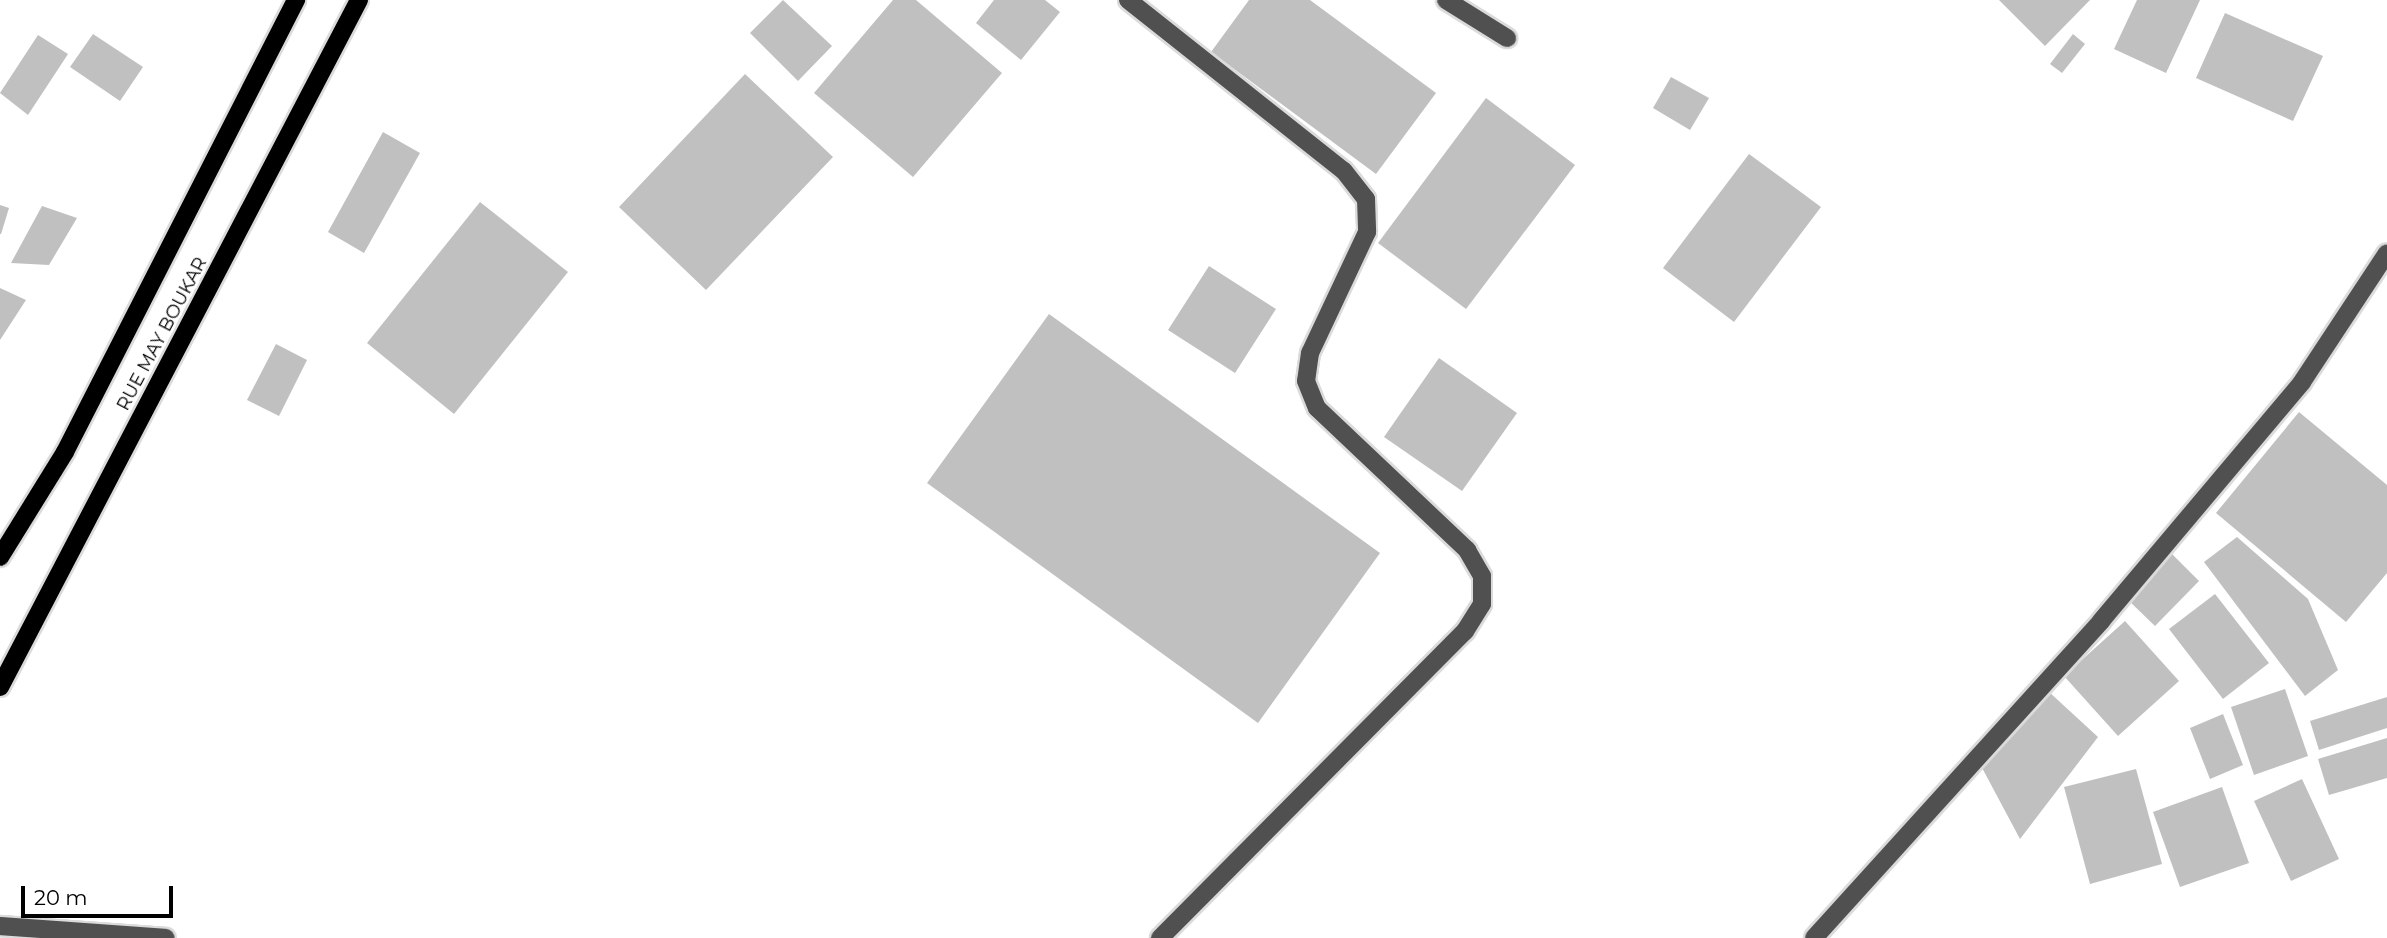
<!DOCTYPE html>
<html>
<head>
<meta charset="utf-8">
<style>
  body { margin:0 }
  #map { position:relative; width:2387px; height:938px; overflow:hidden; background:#fff; font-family:Montserrat,sans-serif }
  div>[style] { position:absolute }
  .building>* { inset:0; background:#c0c0c0 }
  .roads { filter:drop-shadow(2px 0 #dbdbdb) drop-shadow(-2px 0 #dbdbdb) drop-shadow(0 2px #dbdbdb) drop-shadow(0 -2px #dbdbdb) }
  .minor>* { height:18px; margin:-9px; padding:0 9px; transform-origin:9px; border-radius:9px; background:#505050 }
  .major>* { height:18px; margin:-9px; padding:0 9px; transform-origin:9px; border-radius:9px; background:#000 }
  span { translate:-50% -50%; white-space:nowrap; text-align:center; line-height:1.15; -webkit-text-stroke:5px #fff; paint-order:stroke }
  .street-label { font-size:18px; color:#000 }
  .scale { position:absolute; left:21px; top:886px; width:152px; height:32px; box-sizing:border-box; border:4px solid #000; border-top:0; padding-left:9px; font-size:21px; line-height:24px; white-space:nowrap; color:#000; -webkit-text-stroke:5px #fff; paint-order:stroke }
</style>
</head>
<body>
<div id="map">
  <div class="building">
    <div style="clip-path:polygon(783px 0,832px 46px,798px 81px,750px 33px)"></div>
    <div style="clip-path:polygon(893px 0,916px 0,1002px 73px,913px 177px,814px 93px)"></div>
    <div style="clip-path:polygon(994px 0,1045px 0,1060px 12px,1021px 60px,976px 23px)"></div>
    <div style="clip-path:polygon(1249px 0,1310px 0,1436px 93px,1376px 174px,1211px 52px)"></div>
    <div style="clip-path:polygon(1999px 0,2090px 0,2045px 46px)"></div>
    <div style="clip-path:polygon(2137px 0,2200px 0,2166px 73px,2114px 49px)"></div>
    <div style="clip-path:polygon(2225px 13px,2323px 56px,2293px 121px,2196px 78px)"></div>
    <div style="clip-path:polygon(93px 34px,143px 67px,120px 101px,70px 67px)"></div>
    <div style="clip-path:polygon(2073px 34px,2085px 44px,2062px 73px,2050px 64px)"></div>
    <div style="clip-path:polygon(38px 35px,68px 54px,28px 115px,0 93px)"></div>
    <div style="clip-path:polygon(745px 74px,833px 157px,706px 290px,619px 207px)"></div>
    <div style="clip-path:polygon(1671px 77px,1709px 98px,1690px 130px,1653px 108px)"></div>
    <div style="clip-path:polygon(1486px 98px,1575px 165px,1466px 309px,1378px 243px)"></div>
    <div style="clip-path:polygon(383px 132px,420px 153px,364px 253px,328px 232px)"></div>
    <div style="clip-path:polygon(1749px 154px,1821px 207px,1734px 322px,1663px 268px)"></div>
    <div style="clip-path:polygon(480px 202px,568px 272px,454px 414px,367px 343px)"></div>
    <div style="clip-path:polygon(0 205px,9px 208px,1px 234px,0 234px)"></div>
    <div style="clip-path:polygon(42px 206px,77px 218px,49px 265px,11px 263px)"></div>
    <div style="clip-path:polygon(1209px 266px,1276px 309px,1235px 373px,1168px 330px)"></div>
    <div style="clip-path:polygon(0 288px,26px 300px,0 340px)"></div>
    <div style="clip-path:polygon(1049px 314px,1380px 553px,1258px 723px,927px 483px)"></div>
    <div style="clip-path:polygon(276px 344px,307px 360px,279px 416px,247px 400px)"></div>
    <div style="clip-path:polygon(1439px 358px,1517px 413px,1462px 491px,1384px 437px)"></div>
    <div style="clip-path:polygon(2299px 412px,2387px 485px,2387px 573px,2346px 622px,2216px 513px)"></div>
    <div style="clip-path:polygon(2237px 537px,2308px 599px,2338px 670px,2305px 696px,2204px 562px)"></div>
    <div style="clip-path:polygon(2171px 553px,2199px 581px,2155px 626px,2126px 598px)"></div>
    <div style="clip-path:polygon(2215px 594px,2269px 663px,2223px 699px,2169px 629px)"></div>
    <div style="clip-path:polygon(2125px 621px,2179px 681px,2118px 736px,2064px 676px)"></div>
    <div style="clip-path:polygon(2285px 689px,2308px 756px,2254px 775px,2231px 707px)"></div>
    <div style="clip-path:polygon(2048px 691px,2098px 737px,2020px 839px,1980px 764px)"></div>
    <div style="clip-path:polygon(2387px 697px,2387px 728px,2319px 750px,2310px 721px)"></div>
    <div style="clip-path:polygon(2223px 714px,2243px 765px,2210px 779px,2190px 728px)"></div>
    <div style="clip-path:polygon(2387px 738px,2387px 778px,2329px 795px,2318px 759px)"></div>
    <div style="clip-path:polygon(2136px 769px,2162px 864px,2090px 884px,2064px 787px)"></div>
    <div style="clip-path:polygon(2302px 779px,2339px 859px,2291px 881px,2254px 801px)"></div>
    <div style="clip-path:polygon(2222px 787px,2249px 863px,2180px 887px,2153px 812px)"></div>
  </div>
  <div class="roads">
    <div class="minor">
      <div style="left:1128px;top:0;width:275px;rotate:38.4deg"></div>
      <div style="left:1344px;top:171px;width:36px;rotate:52deg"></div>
      <div style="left:1366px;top:199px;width:33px;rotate:88deg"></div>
      <div style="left:1367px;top:232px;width:134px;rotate:115.2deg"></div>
      <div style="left:1310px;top:353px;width:28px;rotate:98deg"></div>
      <div style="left:1306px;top:381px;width:29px;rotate:68deg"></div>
      <div style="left:1317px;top:408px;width:207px;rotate:43.4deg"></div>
      <div style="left:1467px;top:550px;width:30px;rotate:60deg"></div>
      <div style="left:1482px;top:576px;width:28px;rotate:90deg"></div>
      <div style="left:1482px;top:604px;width:32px;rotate:122deg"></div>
      <div style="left:1465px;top:631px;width:433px;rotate:134.8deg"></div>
      <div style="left:1446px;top:0;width:72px;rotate:31.9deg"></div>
      <div style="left:0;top:926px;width:166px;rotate:4.1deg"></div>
      <div style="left:1814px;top:938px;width:428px;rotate:-47.8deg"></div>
      <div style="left:2101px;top:621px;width:312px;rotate:-49.9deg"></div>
      <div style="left:2302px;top:382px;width:154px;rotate:-56.6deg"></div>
    </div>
    <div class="major">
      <div style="left:0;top:557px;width:123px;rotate:-58.2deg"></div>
      <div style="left:65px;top:452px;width:508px;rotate:-62.93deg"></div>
      <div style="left:0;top:687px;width:775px;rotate:-62.41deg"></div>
    </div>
  </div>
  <div class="street-label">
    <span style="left:162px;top:334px;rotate:-62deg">RUE MAY BOUKAR</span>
  </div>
  <div class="scale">20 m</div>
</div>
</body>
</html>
